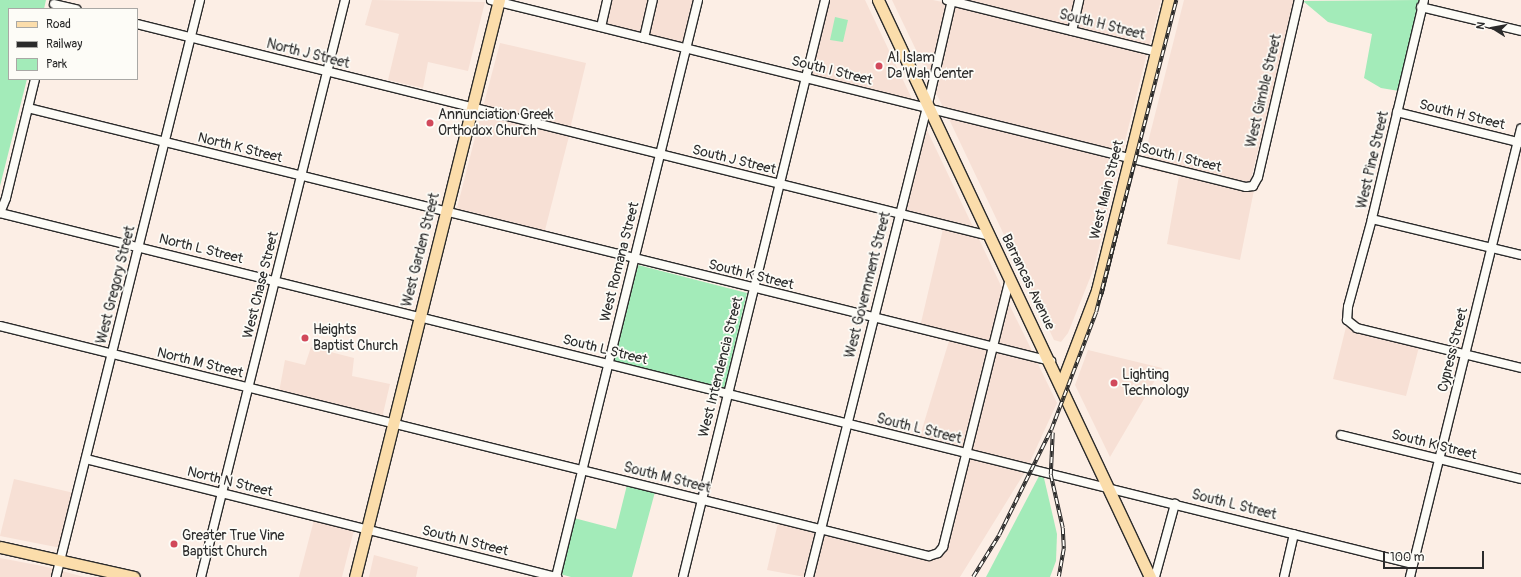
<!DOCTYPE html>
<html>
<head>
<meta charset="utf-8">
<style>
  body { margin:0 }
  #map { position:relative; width:1521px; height:577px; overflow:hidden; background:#fceee5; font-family:Pangolin,sans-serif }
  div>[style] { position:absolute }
  .built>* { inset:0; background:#f7e0d5 }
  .green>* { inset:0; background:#a3ebb9 }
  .roads { filter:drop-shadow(1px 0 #2b2b2b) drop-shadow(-1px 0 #2b2b2b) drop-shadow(0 1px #2b2b2b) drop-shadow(0 -1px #2b2b2b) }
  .minor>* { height:8px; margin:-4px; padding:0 4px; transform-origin:4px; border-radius:4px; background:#fdfcf7 }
  .major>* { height:11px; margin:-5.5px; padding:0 5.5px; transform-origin:5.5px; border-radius:5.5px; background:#fbddab }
  .rail>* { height:3.5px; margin-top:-1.75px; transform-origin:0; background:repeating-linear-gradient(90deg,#fdfcf7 0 6px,#2b2b2b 0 12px); box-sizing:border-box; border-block:1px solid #2b2b2b }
  .dots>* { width:11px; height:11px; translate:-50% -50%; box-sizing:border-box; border:2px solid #fdfcf7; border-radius:50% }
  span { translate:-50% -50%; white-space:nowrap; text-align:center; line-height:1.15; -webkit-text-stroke:3.5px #fdfcf7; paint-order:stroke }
  .street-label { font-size:14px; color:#2b2b2b }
  .poi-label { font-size:14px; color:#2b2b2b }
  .left { translate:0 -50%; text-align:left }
  .legend { position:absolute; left:8px; top:8px; width:130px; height:72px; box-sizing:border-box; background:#fdfcf7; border:1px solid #a9a8a5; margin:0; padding:5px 7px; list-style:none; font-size:12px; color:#2b2b2b }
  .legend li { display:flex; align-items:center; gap:8px; height:20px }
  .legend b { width:20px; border:1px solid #a9a8a5 }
  .north { position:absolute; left:1473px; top:8px; width:40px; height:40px; -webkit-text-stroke:3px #fdfcf7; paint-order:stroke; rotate:281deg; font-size:11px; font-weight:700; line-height:16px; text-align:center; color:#2b2b2b }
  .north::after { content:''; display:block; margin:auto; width:14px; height:18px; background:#2b2b2b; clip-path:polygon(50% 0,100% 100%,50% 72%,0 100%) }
  .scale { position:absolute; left:1383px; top:551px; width:101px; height:18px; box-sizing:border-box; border:2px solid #2b2b2b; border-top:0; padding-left:5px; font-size:12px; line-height:14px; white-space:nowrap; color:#2b2b2b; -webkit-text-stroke:3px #fdfcf7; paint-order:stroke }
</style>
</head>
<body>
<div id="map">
  <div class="built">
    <div style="clip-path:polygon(372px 0,485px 2px,468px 71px,428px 62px,423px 88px,388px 80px,399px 34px,365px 25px)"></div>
    <div style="clip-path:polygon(602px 0,694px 0,684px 44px,596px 23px)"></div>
    <div style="clip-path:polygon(829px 0,865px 0,913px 101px,811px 76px)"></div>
    <div style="clip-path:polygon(892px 0,933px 0,947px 3px,930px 79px)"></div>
    <div style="clip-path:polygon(962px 0,1075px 0,1069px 26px)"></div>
    <div style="clip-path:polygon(1083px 0,1161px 0,1149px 46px,1076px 28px)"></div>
    <div style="clip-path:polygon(1184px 0,1295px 0,1250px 183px,1144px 158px)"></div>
    <div style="clip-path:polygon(955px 5px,1147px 53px,1122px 153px,944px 109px,935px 91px)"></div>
    <div style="clip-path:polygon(500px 43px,586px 63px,570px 129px,483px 107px)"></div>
    <div style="clip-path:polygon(481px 114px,569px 136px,544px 234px,456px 212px)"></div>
    <div style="clip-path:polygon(948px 117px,1120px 160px,1094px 268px,1068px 333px,1061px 342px,1054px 340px)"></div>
    <div style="clip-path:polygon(926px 128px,974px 229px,904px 212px)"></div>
    <div style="clip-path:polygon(1142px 165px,1254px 190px,1240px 260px,1167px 244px,1179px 176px,1141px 168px)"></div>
    <div style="clip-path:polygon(943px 229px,978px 237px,1003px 290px,990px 344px,920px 327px)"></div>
    <div style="clip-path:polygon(1008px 302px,1034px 355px,998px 346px)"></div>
    <div style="clip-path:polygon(1346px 327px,1356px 332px,1419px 347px,1406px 396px,1333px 379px)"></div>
    <div style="clip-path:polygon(949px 341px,988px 351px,964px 450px,919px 439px)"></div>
    <div style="clip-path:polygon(311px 347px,354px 358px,352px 376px,390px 384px,382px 418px,279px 392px,285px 360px,305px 365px)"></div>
    <div style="clip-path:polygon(1088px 350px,1162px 368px,1110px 457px,1075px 385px)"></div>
    <div style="clip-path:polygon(996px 353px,1037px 362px,1057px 403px,1028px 466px,971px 451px)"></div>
    <div style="clip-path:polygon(970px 458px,1025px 472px,960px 577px,813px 577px,824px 534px,928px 559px,940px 557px,947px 548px)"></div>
    <div style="clip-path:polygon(14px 479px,74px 493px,61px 548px,0 536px)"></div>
    <div style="clip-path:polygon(314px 520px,354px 530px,342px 577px,299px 577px)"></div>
    <div style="clip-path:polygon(778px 523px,816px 532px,805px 577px,767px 570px)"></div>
    <div style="clip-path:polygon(374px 555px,418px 567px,416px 577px,369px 577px)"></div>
    <div style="clip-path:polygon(0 558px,37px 565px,55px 569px,52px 577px,0 577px)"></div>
    <div style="clip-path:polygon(62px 571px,84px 577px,60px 577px)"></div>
  </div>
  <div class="green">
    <div style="clip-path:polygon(0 0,46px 0,44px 9px,9px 9px,9px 79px,27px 79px,0 186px)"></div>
    <div style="clip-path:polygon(1419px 0,1399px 91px,1381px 88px,1364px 78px,1372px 34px,1328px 22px,1303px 1px)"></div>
    <div style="clip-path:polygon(835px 17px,848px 20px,843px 42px,830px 40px)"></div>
    <div style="clip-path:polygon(638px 265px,747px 293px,724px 389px,614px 362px)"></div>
    <div style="clip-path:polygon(1039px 476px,1044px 478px,1057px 534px,1056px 561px,1050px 577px,986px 577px)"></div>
    <div style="clip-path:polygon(627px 485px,655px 492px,632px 577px,571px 577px,560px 574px,574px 518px,616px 529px)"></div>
  </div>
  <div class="roads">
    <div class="minor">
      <div style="left:491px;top:0;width:778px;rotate:13.91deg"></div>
      <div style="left:1246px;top:187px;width:7px;rotate:-8deg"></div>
      <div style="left:1253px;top:186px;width:10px;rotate:-61deg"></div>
      <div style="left:1258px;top:177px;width:182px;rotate:-77deg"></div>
      <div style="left:947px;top:0;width:216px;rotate:13.9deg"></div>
      <div style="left:1424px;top:0;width:225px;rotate:103.4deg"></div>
      <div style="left:1372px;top:219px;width:91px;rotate:105.3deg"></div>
      <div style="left:1348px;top:307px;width:13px;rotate:94deg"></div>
      <div style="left:1347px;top:320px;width:13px;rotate:39deg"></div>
      <div style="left:1357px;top:328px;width:169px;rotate:13.7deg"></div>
      <div style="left:54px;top:4px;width:23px;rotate:13deg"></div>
      <div style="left:1421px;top:7px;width:103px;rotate:13.5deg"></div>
      <div style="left:137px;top:24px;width:879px;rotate:13.96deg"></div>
      <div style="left:601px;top:27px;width:28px;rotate:-77deg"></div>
      <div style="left:1072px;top:31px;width:32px;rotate:-77deg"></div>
      <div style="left:644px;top:38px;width:39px;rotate:-77deg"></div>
      <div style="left:28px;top:108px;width:1054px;rotate:13.89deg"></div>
      <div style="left:1397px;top:112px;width:128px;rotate:14deg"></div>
      <div style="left:0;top:213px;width:1456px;rotate:13.95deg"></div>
      <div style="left:0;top:213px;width:16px;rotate:-68deg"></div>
      <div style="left:6px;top:198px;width:122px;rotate:-76.3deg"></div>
      <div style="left:1372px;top:219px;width:153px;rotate:13.6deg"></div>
      <div style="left:0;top:326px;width:957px;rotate:13.91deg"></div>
      <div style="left:929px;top:556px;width:9px;rotate:-18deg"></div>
      <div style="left:938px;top:553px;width:8px;rotate:-50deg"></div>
      <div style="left:943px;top:547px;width:276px;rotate:-76deg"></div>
      <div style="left:1341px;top:435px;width:185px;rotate:13.7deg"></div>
      <div style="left:86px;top:459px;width:486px;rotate:14.1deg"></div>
      <div style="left:56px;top:577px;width:595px;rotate:-75.99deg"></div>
      <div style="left:201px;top:577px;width:595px;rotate:-75.99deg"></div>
      <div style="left:556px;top:577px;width:594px;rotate:-76.17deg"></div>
      <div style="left:683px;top:577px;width:594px;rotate:-76.17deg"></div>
      <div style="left:809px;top:577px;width:484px;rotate:-75.9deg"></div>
      <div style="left:927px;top:108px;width:111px;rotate:-77deg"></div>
      <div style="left:1155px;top:577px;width:76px;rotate:-74.7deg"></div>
      <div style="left:1284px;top:577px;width:44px;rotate:-76.9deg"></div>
      <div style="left:1410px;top:577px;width:462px;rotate:-76.1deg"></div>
    </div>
    <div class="major">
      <div style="left:878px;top:0;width:638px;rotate:64.76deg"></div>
      <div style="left:1061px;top:385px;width:102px;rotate:-69.2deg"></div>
      <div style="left:1097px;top:290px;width:299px;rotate:-76.1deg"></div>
      <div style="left:0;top:547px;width:137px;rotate:12.6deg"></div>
      <div style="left:355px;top:577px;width:595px;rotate:-75.99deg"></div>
    </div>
  </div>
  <div class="rail">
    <div style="left:1053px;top:433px;width:42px;rotate:92.7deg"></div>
    <div style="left:1051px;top:475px;width:54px;rotate:77.2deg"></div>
    <div style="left:1063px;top:528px;width:21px;rotate:87deg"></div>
    <div style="left:1064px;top:549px;width:28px;rotate:100deg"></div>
    <div style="left:973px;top:577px;width:49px;rotate:-58.2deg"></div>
    <div style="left:999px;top:535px;width:117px;rotate:-63.7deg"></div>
    <div style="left:1051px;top:430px;width:126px;rotate:-69.1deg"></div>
    <div style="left:1096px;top:312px;width:322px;rotate:-75.6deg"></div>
  </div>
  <div class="dots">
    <div style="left:879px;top:66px;background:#d1495b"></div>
    <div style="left:430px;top:123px;background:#d1495b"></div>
    <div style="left:305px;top:338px;background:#d1495b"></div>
    <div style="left:1114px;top:383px;background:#d1495b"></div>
    <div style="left:174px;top:544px;background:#d1495b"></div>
  </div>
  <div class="street-label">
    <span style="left:1102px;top:25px;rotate:14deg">South H Street</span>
    <span style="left:308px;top:54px;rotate:14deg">North J Street</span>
    <span style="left:832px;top:71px;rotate:14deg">South I Street</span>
    <span style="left:1264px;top:91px;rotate:-77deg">West Gimble Street</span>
    <span style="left:1462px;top:115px;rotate:14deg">South H Street</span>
    <span style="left:240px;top:148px;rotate:14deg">North K Street</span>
    <span style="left:1181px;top:158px;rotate:14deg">South I Street</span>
    <span style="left:734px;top:160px;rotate:14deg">South J Street</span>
    <span style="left:1373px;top:160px;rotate:-77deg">West Pine Street</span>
    <span style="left:1107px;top:190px;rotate:-76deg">West Main Street</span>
    <span style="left:201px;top:249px;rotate:14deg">North L Street</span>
    <span style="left:421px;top:250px;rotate:-76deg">West Garden Street</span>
    <span style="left:620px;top:262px;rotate:-76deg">West Romana Street</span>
    <span style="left:751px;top:275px;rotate:14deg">South K Street</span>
    <span style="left:1028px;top:282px;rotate:64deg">Barrancas Avenue</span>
    <span style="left:116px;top:285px;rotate:-76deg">West Gregory Street</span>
    <span style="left:261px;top:285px;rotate:-76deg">West Chase Street</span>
    <span style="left:868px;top:285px;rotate:-76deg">West Government Street</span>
    <span style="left:605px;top:350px;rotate:14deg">South L Street</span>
    <span style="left:1453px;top:350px;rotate:-76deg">Cypress Street</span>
    <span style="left:200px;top:363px;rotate:14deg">North M Street</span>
    <span style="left:721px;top:367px;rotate:-76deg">West Intendencia Street</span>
    <span style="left:919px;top:429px;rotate:14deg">South L Street</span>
    <span style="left:1434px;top:445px;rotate:14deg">South K Street</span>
    <span style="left:667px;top:478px;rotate:14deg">South M Street</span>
    <span style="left:230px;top:482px;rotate:14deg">North N Street</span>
    <span style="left:1234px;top:505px;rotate:14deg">South L Street</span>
    <span style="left:465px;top:541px;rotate:14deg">South N Street</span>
  </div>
  <div class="poi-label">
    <span class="left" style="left:887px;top:66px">Al Islam<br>Da'Wah Center</span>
    <span class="left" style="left:438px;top:123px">Annunciation Greek<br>Orthodox Church</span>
    <span class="left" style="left:313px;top:338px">Heights<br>Baptist Church</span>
    <span class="left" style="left:1122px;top:383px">Lighting<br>Technology</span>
    <span class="left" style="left:182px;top:544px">Greater True Vine<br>Baptist Church</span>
  </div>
  <ul class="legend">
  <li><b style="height:5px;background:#fbddab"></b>Road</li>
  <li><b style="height:5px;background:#2b2b2b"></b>Railway</li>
  <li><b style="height:11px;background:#a3ebb9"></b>Park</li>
  </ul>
  <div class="north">N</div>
  <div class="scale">100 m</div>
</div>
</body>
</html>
